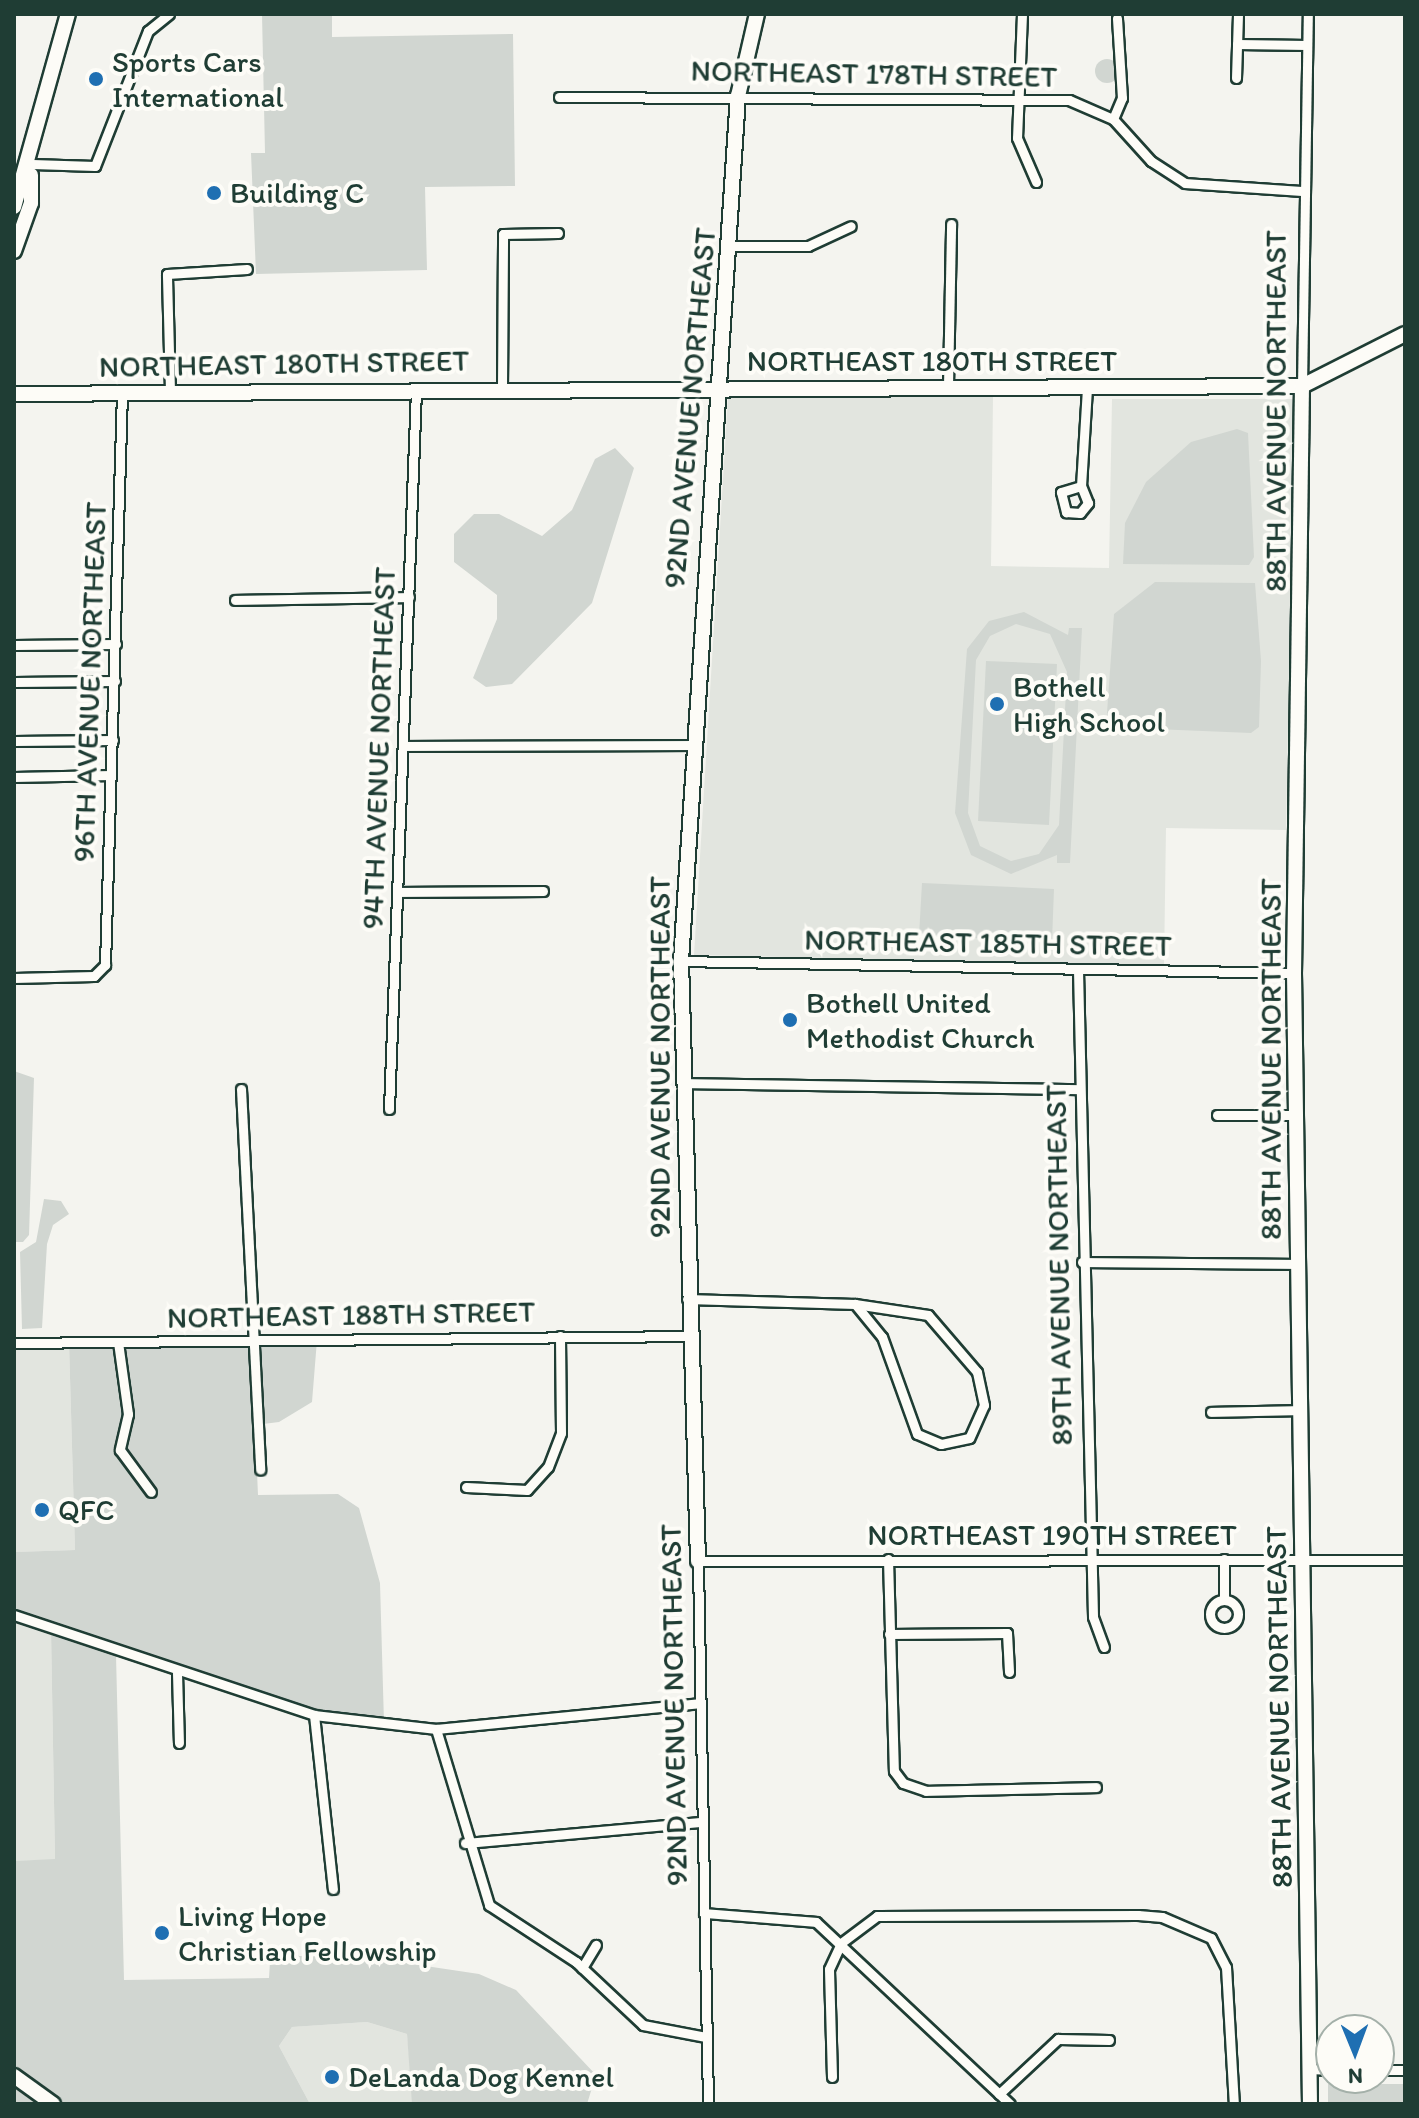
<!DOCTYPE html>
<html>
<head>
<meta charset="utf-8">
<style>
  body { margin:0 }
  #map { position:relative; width:1419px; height:2118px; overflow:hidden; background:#f4f4ef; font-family:Itim,sans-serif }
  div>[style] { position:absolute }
  .built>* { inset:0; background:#e2e5df }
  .green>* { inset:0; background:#d1d6d1 }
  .round { border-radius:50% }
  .roads { filter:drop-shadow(2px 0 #1f3d34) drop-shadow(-2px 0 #1f3d34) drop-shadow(0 2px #1f3d34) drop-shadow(0 -2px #1f3d34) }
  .street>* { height:9px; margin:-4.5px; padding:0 4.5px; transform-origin:4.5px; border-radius:4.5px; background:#fdfcf7 }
  .street>.ring { margin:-4.5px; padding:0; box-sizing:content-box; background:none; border:9px solid #fdfcf7; border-radius:50% }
  .secondary>* { height:14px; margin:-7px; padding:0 7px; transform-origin:7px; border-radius:7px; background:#fdfcf7 }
  .primary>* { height:14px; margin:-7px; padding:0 7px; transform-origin:7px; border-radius:7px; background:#fdfcf7 }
  .dots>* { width:22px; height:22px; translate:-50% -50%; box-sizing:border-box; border:4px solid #fdfcf7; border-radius:50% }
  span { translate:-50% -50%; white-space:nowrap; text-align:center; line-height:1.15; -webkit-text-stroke:8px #fdfcf7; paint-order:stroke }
  .poi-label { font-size:30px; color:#1f3d34 }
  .left { translate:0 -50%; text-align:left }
  .street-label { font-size:30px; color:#1f3d34 }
  .frame { position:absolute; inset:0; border:16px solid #1f3d34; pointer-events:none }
  .north { position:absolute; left:1315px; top:2014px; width:80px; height:80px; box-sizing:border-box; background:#fdfcf7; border:2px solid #a4b0a9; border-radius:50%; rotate:179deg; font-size:22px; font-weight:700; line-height:32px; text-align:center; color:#1f3d34 }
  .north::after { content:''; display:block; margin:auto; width:28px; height:36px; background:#1f6fb2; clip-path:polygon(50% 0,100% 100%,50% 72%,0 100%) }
</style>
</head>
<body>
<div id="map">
  <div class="built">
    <div style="clip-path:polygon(728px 397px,993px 397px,991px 566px,1109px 568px,1112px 399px,1294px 399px,1286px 830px,1166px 828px,1164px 965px,694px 955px)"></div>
    <div style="clip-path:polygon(14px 1343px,69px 1343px,75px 1550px,14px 1552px)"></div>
    <div style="clip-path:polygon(14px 1615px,51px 1631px,55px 1860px,14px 1861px)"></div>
    <div style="clip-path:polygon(367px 2022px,407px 2034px,414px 2104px,310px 2104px,279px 2046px,292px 2027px)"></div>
  </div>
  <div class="green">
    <div style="clip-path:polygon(262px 14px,332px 14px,332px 37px,513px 34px,515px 186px,425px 187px,427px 270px,256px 274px,251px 153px,265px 153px)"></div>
    <div class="round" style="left:1095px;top:59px;width:24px;height:24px"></div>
    <div style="clip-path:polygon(1237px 429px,1248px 433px,1254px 557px,1249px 565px,1123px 564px,1125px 523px,1146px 482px,1191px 442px)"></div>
    <div style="clip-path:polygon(615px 448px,634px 468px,592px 603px,512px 684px,486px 687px,473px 678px,497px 619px,497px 595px,454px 562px,454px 534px,474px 514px,499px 514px,542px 536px,572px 510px,595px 459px)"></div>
    <div style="clip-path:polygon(1155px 582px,1255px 583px,1261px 661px,1259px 727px,1251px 733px,1106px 727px,1114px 614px)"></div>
    <div style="clip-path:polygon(evenodd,1024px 612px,1068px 635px,1069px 628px,1082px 628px,1070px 863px,1057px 863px,1057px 855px,1011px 874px,971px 855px,955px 813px,967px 649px,989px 621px,1024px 612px,1016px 624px,1050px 634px,1067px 672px,1059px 825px,1039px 854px,1011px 861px,980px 846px,968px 813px,976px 660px,990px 636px,1016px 624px)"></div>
    <div style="clip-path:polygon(986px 661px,1057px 664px,1049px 825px,978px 821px)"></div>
    <div style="clip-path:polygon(922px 883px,1054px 889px,1052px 941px,919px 936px)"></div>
    <div style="clip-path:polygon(14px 1071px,34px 1078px,29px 1235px,23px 1242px,14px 1242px)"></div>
    <div style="clip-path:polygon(44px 1199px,61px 1201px,69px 1214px,53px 1225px,47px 1244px,42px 1328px,22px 1329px,20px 1252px,36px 1242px)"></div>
    <div style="clip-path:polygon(317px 1340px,312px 1402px,279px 1422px,255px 1425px,258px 1495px,338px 1494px,359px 1508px,380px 1583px,384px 1723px,314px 1715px,116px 1655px,124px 1980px,269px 1978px,271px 1945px,299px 1956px,352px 1955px,479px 1974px,516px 1990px,596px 2075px,587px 2104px,412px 2104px,407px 2034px,367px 2022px,292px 2027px,279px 2046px,310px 2104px,14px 2104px,14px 1861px,55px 1859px,51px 1631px,14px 1615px,14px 1552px,75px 1550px,69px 1343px)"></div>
    <div style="clip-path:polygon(1328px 2084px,1405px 2084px,1405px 2104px,1328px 2104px)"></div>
  </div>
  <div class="roads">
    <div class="street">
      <div style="left:1022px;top:14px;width:124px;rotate:92.3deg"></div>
      <div style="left:1017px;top:138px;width:48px;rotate:66.6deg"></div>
      <div style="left:1237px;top:44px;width:70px;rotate:0.8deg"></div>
      <div style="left:1236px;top:78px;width:64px;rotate:-88.2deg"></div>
      <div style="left:559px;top:97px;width:510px;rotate:0.34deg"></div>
      <div style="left:1069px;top:100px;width:48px;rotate:23.4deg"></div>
      <div style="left:1113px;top:119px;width:57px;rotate:47.9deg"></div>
      <div style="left:1151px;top:161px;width:40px;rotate:32.9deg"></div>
      <div style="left:1185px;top:183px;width:116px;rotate:3.9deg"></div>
      <div style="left:1113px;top:119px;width:23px;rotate:-67deg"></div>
      <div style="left:1122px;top:98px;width:80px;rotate:-93.6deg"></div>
      <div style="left:32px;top:164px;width:63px;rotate:1.8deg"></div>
      <div style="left:95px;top:166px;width:145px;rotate:-68.6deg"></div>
      <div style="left:148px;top:31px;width:27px;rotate:-39deg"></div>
      <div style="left:731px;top:246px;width:77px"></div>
      <div style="left:808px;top:246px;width:47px;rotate:-24.9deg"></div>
      <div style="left:948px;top:386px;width:162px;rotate:-88.9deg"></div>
      <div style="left:1302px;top:386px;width:372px;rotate:-89.1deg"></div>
      <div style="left:502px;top:387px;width:153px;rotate:-89.6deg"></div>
      <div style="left:503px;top:234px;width:55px;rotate:-1deg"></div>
      <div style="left:170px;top:391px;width:117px;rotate:-91.5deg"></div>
      <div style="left:167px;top:274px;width:80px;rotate:-3.6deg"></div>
      <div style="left:1081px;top:486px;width:21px;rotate:163deg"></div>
      <div style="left:1061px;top:492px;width:21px;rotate:76deg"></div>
      <div style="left:1066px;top:512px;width:14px;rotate:4deg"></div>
      <div style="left:1080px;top:513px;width:13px;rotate:-51deg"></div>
      <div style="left:1088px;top:503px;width:18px;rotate:-112deg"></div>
      <div style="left:1081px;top:486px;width:98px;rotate:-86.5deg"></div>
      <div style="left:235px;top:600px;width:174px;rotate:-1deg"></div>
      <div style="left:14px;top:645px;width:102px;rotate:-0.6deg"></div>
      <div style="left:14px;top:682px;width:101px;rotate:-0.6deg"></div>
      <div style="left:14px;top:741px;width:99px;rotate:-0.6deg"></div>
      <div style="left:403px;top:746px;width:289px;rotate:-0.2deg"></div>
      <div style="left:14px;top:777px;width:97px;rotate:-1.2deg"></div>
      <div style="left:398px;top:892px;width:145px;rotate:-0.4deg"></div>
      <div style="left:681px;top:961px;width:613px;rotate:1.12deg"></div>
      <div style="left:1078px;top:970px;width:647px;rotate:88.67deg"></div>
      <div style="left:1093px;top:1617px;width:32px;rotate:70deg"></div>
      <div style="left:14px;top:978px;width:80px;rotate:-1.4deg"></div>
      <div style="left:94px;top:976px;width:16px;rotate:-45deg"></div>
      <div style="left:105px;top:965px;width:574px;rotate:-88.3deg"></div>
      <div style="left:683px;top:1083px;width:396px;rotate:0.9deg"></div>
      <div style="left:241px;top:1089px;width:381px;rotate:87.1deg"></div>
      <div style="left:389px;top:1109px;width:721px;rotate:-87.85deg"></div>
      <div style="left:1217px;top:1115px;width:79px"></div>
      <div style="left:1082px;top:1262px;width:216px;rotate:0.5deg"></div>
      <div style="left:687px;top:1299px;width:168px;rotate:1.7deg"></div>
      <div style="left:855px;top:1304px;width:74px;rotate:8.6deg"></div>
      <div style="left:928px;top:1315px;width:75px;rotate:49.3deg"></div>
      <div style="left:977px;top:1372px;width:34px;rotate:78deg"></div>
      <div style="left:984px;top:1405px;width:36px;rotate:114deg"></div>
      <div style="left:969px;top:1438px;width:29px;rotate:168deg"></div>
      <div style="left:941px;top:1444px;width:26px;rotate:-157deg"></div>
      <div style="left:917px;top:1434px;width:103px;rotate:-109.8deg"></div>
      <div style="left:882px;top:1337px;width:43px;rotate:-129.3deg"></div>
      <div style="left:118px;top:1342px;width:73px;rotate:82.1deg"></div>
      <div style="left:128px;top:1414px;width:37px;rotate:103deg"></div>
      <div style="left:120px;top:1450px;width:52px;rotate:53.6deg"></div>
      <div style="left:14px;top:1343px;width:675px;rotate:-0.59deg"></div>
      <div style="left:1211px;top:1412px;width:89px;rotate:-1.3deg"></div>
      <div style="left:466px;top:1487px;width:61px;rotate:2.8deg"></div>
      <div style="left:527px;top:1490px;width:31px;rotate:-48deg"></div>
      <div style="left:548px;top:1467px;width:36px;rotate:-69deg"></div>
      <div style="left:561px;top:1433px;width:97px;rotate:-90.6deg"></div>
      <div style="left:888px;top:1559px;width:212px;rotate:88.4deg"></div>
      <div style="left:894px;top:1771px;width:15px;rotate:53deg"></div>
      <div style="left:903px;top:1783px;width:24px;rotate:19deg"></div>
      <div style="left:926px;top:1791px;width:170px;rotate:-1.3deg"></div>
      <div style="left:1224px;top:1559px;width:41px;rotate:90deg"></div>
      <div class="ring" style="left:1210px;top:1600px;width:19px;height:19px"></div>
      <div style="left:14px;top:1615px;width:316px;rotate:18.4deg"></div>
      <div style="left:314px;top:1715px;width:123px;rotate:6.5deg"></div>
      <div style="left:436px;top:1729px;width:264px;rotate:-5.6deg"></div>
      <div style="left:889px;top:1634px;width:118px;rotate:-0.5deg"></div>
      <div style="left:1007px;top:1633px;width:39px;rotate:87deg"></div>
      <div style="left:177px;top:1673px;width:70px;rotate:88.4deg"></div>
      <div style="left:314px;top:1715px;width:175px;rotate:83.8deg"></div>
      <div style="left:436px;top:1729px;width:184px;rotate:73.2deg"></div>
      <div style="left:489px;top:1905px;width:104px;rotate:33.2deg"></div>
      <div style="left:576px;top:1962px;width:92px;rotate:43.2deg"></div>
      <div style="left:643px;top:2025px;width:64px;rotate:10.8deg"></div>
      <div style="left:465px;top:1843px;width:237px;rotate:-5.1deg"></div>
      <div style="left:704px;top:1913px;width:112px;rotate:4.6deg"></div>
      <div style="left:816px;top:1922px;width:266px;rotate:43.2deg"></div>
      <div style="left:582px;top:1968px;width:27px;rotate:-59deg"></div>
      <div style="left:1310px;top:2069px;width:21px;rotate:3deg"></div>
      <div style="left:1379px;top:2070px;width:26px"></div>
      <div style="left:832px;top:2077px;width:108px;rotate:-91.6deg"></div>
      <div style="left:829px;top:1969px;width:29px;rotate:-65deg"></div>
      <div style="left:841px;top:1943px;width:45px;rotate:-36.9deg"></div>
      <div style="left:877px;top:1916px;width:261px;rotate:-0.2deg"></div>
      <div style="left:1138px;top:1915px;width:24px;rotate:5deg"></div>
      <div style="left:1162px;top:1917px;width:53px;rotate:23.2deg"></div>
      <div style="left:1211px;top:1938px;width:33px;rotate:63deg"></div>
      <div style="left:1226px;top:1967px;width:137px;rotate:86.7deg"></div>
      <div style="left:999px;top:2094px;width:81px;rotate:-43deg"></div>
      <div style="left:1058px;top:2039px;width:51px;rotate:1.1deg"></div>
      <div style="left:708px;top:2104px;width:543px;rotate:-91.06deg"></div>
      <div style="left:698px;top:1561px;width:707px;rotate:-0.08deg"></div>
    </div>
    <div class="secondary">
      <div style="left:1302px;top:386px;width:587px;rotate:90.78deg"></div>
      <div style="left:1294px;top:973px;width:1131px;rotate:89.19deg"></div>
      <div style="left:14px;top:394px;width:1288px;rotate:-0.36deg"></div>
      <div style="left:1302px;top:386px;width:115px;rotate:-26.8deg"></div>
      <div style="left:698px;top:1561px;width:600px;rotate:-91.62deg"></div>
      <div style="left:681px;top:961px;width:867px;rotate:-86.23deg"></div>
      <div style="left:738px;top:96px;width:84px;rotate:-77deg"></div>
    </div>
    <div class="primary">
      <div style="left:14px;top:207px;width:200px;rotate:-74.4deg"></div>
      <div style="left:14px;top:251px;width:51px;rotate:-70.5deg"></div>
      <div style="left:31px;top:203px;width:28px;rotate:-90deg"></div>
      <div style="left:14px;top:2076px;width:48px;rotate:35.7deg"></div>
    </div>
  </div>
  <div class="dots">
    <div style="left:96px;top:79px;background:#1f6fb2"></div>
    <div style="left:214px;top:193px;background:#1f6fb2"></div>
    <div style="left:997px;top:704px;background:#1f6fb2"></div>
    <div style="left:790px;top:1020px;background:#1f6fb2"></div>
    <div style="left:42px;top:1510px;background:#1f6fb2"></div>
    <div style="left:162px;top:1933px;background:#1f6fb2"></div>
    <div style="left:332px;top:2077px;background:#1f6fb2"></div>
  </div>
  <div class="poi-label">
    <span class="left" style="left:112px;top:79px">Sports Cars<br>International</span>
    <span class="left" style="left:230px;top:193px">Building C</span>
    <span class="left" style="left:1013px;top:704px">Bothell<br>High School</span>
    <span class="left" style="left:806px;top:1020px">Bothell United<br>Methodist Church</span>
    <span class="left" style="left:58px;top:1510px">QFC</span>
    <span class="left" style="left:178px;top:1933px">Living Hope<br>Christian Fellowship</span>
    <span class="left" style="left:348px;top:2077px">DeLanda Dog Kennel</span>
  </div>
  <div class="street-label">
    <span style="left:874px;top:74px;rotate:1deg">NORTHEAST 178TH STREET</span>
    <span style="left:932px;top:361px">NORTHEAST 180TH STREET</span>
    <span style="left:284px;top:364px;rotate:-1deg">NORTHEAST 180TH STREET</span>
    <span style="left:690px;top:408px;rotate:-85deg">92ND AVENUE NORTHEAST</span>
    <span style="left:1276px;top:411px;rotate:-90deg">88TH AVENUE NORTHEAST</span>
    <span style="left:90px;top:682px;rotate:-88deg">96TH AVENUE NORTHEAST</span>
    <span style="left:379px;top:748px;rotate:-88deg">94TH AVENUE NORTHEAST</span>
    <span style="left:988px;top:943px;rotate:1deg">NORTHEAST 185TH STREET</span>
    <span style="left:660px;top:1057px;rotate:-90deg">92ND AVENUE NORTHEAST</span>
    <span style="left:1271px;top:1059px;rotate:-90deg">88TH AVENUE NORTHEAST</span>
    <span style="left:1059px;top:1265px;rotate:-91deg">89TH AVENUE NORTHEAST</span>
    <span style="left:351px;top:1315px;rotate:-1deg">NORTHEAST 188TH STREET</span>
    <span style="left:1052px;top:1535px">NORTHEAST 190TH STREET</span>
    <span style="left:674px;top:1705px;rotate:-91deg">92ND AVENUE NORTHEAST</span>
    <span style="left:1279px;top:1707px;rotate:-91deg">88TH AVENUE NORTHEAST</span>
  </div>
  <div class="frame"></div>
  <div class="north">N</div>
</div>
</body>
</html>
